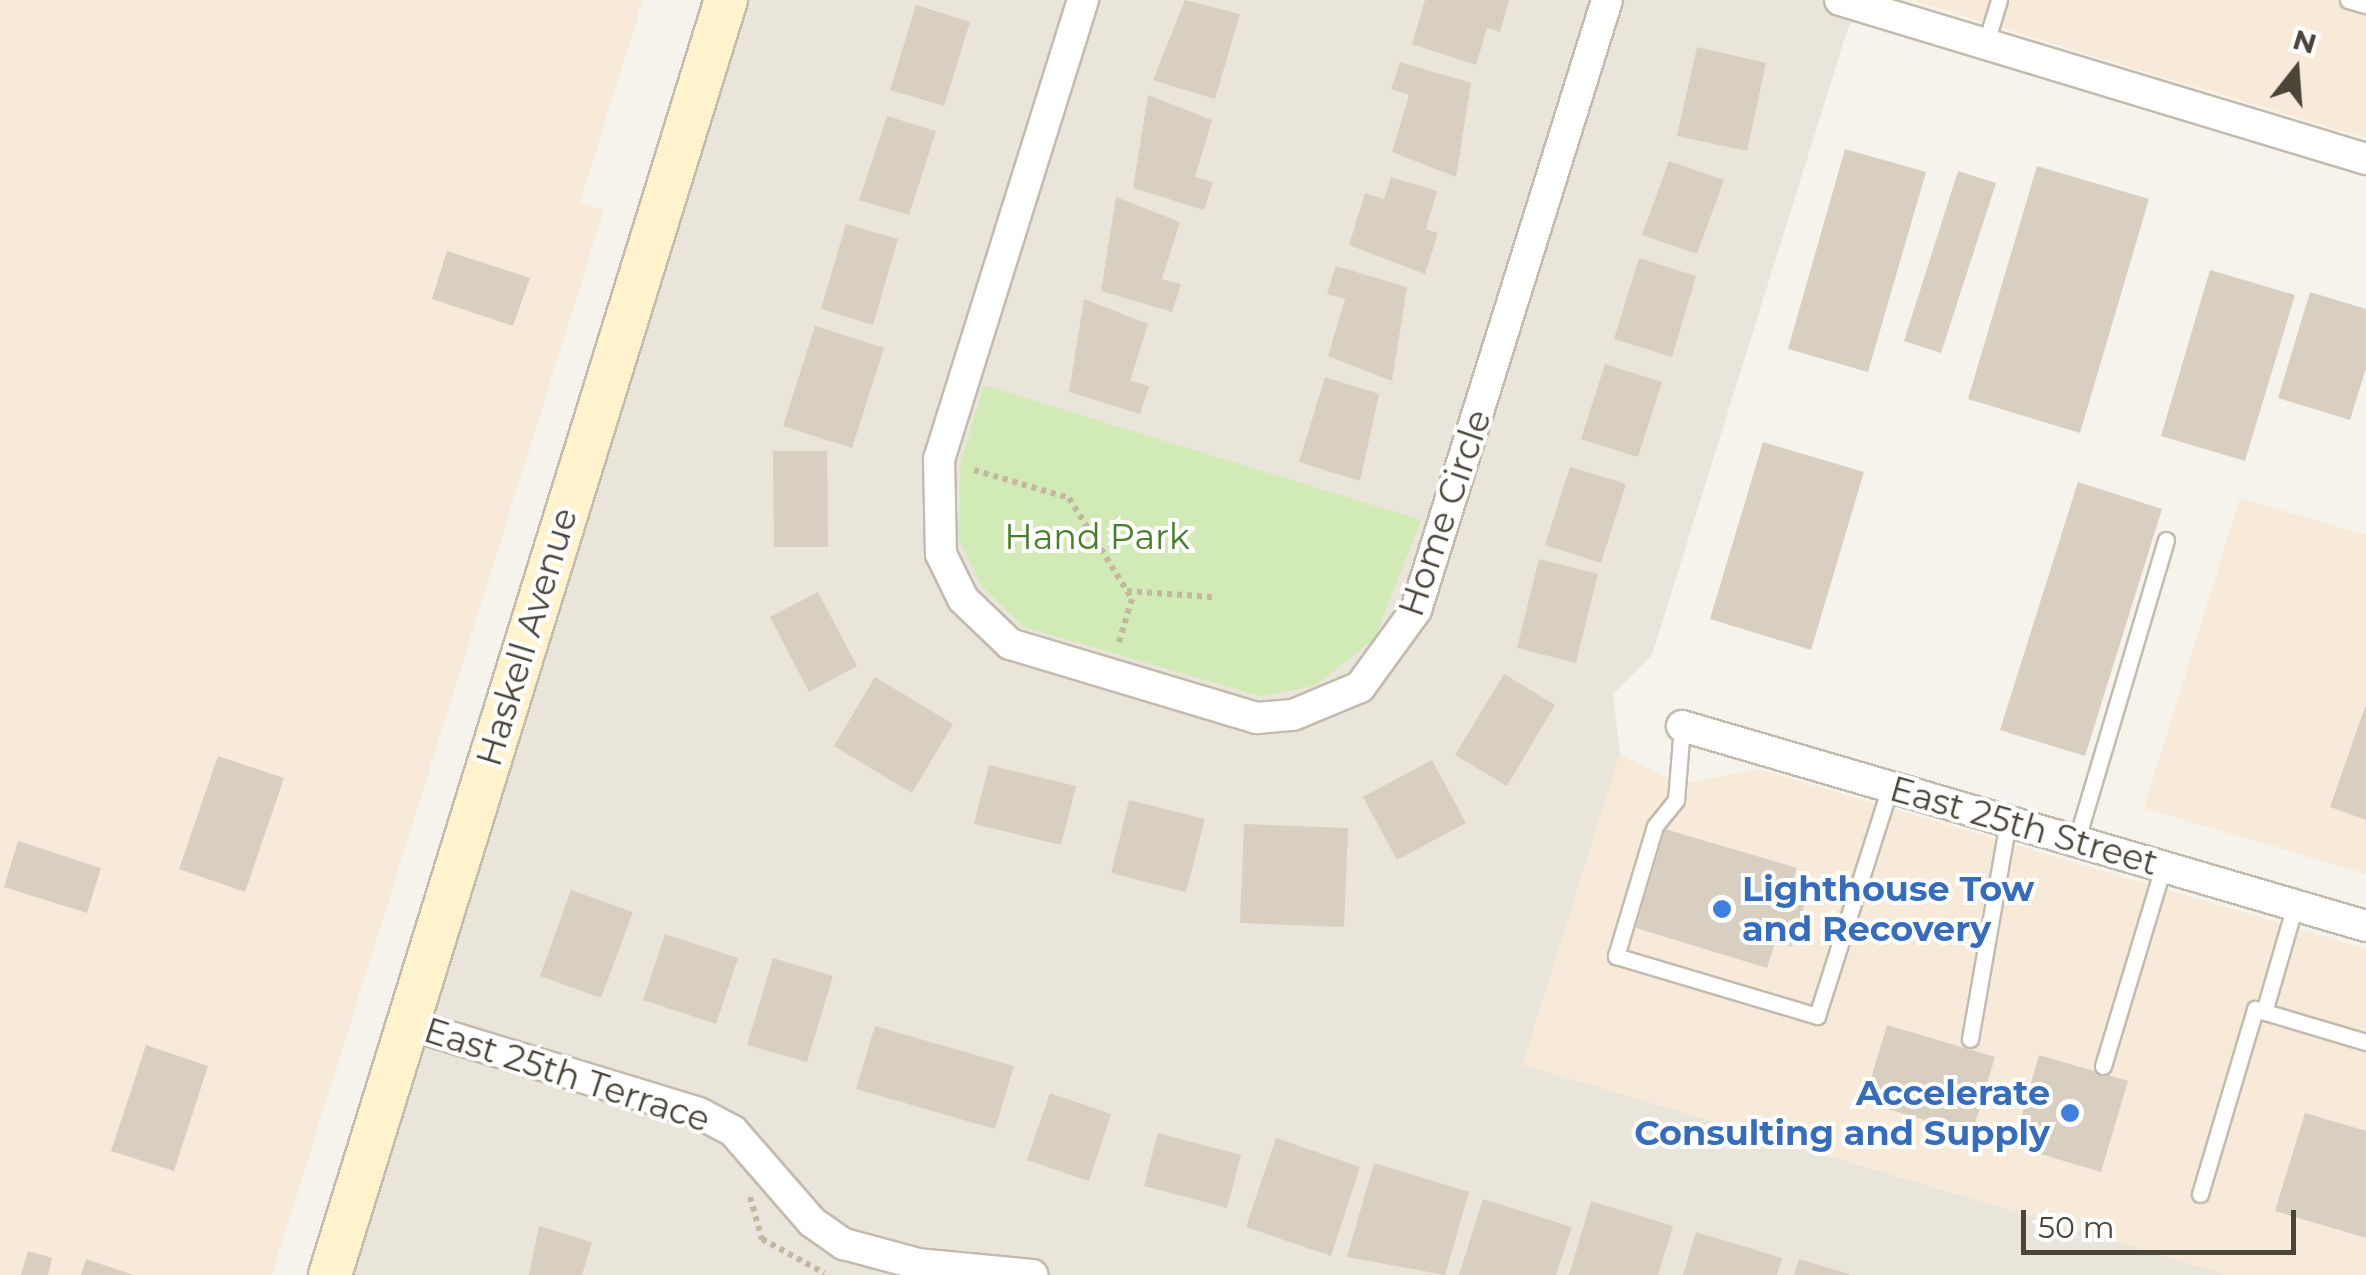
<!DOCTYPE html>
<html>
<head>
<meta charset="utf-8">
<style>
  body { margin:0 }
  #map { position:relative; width:2366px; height:1275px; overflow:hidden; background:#f6f3ec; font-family:Montserrat,sans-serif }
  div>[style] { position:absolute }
  .residential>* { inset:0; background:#eae5da }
  .commercial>* { inset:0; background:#f7ead8 }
  .green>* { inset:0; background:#d2eab5 }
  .building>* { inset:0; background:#d8cfc1 }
  .path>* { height:6px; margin-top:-3px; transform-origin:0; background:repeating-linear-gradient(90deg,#c4b79f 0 5px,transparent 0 10px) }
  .roads { filter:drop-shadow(2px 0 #c2bbae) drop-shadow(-2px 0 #c2bbae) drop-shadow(0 2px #c2bbae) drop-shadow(0 -2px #c2bbae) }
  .service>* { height:15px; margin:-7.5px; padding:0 7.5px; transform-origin:7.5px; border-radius:7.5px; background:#fff }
  .minor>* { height:30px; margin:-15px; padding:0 15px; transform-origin:15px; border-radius:15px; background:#fff }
  .secondary>* { height:42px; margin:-21px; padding:0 21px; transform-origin:21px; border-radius:21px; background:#fff3cd }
  .dots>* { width:28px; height:28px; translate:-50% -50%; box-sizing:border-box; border:5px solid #fff; border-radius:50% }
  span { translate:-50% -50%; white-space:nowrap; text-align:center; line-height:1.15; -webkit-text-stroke:8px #fff; paint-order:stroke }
  .street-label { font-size:35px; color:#4b4439 }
  .park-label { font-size:35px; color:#4a7f2a }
  .shop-label { font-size:35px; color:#366cbe; font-weight:700 }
  .left { translate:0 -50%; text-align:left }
  .right { translate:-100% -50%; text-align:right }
  .north { position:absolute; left:2246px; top:20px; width:100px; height:100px; -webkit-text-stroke:8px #fff; paint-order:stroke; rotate:17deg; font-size:28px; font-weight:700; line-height:40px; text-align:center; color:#4b4439 }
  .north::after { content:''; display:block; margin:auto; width:35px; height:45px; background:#4b4439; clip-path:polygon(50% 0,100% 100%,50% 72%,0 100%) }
  .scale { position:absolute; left:2021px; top:1210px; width:275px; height:45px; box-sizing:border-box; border:5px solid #4b4439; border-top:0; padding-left:12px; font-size:30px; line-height:35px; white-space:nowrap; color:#4b4439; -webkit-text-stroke:8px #fff; paint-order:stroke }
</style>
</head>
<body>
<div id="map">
  <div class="residential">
    <div style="clip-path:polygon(726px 0,1870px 0,1848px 28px,1652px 655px,1613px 694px,1620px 754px,1523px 1064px,2228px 1275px,330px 1275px)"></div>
  </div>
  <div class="commercial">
    <div style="clip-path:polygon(0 0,643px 0,580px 202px,604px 210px,272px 1275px,0 1275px)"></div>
    <div style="clip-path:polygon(1910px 0,2366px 0,2366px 138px,2196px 87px)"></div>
    <div style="clip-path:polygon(2240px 498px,2366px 535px,2366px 874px,2144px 808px)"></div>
    <div style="clip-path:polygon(1620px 754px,1680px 784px,1759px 769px,2366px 949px,2366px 1275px,2228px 1275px,1523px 1065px)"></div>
  </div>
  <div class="green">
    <div style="clip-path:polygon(984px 385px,1421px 520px,1375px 638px,1315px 686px,1260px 696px,1024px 627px,983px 588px,959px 540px,960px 464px)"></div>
  </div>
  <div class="building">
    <div style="clip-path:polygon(1185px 0,1240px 14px,1215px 99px,1153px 80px)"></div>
    <div style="clip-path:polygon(1425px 0,1509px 0,1500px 32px,1487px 28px,1476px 65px,1412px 44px)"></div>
    <div style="clip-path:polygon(916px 5px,970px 22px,944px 106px,890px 90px)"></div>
    <div style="clip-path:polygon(1697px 47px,1766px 63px,1747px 151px,1677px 136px)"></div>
    <div style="clip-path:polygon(1400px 62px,1471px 83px,1456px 177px,1392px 152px,1409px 95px,1391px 89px)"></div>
    <div style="clip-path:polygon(1148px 95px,1212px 120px,1195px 177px,1213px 182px,1204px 210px,1133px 188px)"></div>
    <div style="clip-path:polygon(887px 116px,936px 131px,909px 215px,859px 200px)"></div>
    <div style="clip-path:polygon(1845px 149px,1926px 172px,1868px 372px,1788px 349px)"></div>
    <div style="clip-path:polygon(1669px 161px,1724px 180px,1697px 254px,1642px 235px)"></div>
    <div style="clip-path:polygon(2037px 166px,2149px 199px,2080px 433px,1968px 399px)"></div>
    <div style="clip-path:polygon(1958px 171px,1996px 183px,1941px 353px,1904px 341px)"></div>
    <div style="clip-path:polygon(1391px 177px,1437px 191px,1426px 229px,1438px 233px,1425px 274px,1349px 245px,1365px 193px,1384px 199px)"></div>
    <div style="clip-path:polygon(1116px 197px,1180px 222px,1162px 279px,1181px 284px,1172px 312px,1101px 291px)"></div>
    <div style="clip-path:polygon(846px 224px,898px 239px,873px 325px,821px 309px)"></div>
    <div style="clip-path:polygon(447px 251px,530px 278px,513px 326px,432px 299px)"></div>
    <div style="clip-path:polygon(1639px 258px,1696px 276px,1672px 357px,1614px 339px)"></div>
    <div style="clip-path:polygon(1336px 266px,1407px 287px,1392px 381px,1328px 356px,1345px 299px,1327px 294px)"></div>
    <div style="clip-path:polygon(2210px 270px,2295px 295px,2245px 461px,2161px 436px)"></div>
    <div style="clip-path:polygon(2310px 292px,2366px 309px,2366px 368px,2350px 420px,2278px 398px)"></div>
    <div style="clip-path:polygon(1084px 299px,1148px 324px,1130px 381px,1149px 386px,1140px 414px,1069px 392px)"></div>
    <div style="clip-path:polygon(815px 326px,884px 348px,852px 448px,783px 426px)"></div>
    <div style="clip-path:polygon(1605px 364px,1662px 382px,1638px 457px,1581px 439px)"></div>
    <div style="clip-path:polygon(1325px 377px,1379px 394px,1360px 481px,1299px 462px)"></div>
    <div style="clip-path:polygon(1763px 442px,1864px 472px,1811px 650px,1710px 619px)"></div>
    <div style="clip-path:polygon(773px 451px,827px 451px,828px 547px,774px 547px)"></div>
    <div style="clip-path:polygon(1570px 467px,1626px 484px,1601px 563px,1545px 545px)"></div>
    <div style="clip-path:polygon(2078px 482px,2162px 509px,2085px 756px,2000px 730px)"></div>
    <div style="clip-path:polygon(1539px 559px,1598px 574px,1576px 663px,1517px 648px)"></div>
    <div style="clip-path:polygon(818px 592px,857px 666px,809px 692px,770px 617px)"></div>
    <div style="clip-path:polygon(1504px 674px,1555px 705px,1507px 786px,1455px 755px)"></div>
    <div style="clip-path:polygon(875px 677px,953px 724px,912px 793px,834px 746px)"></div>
    <div style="clip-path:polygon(2365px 707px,2366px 707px,2366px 820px,2330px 807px)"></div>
    <div style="clip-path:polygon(218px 756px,284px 778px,245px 892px,179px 869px)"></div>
    <div style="clip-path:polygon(1432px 760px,1466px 823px,1397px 860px,1363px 797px)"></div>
    <div style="clip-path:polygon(989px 765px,1076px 786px,1061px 845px,974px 824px)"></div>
    <div style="clip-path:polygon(1129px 800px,1205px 819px,1186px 892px,1111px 873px)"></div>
    <div style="clip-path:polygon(1244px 824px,1348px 828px,1344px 927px,1240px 923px)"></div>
    <div style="clip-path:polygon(1665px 829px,1797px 868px,1792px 885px,1809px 890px,1791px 947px,1775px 942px,1767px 968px,1636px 928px)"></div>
    <div style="clip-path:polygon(18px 841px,101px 868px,87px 913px,4px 887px)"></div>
    <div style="clip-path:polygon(571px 890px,633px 912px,601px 998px,540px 976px)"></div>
    <div style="clip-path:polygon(665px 934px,738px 958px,716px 1024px,643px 1000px)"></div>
    <div style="clip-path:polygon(773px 958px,833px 976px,807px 1062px,747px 1045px)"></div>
    <div style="clip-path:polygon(1887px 1025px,1995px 1057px,1972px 1134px,1864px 1102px)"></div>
    <div style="clip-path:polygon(875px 1026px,1014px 1066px,995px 1129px,856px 1089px)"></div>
    <div style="clip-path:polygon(146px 1045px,208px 1066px,174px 1171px,111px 1151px)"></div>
    <div style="clip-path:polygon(2039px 1055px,2128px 1081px,2101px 1172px,2013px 1146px)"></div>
    <div style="clip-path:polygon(1050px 1093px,1111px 1114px,1089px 1181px,1027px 1160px)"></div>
    <div style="clip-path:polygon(2305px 1113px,2366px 1131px,2366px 1238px,2275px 1211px)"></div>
    <div style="clip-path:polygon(1158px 1133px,1241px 1155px,1227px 1208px,1144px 1186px)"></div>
    <div style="clip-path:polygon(1276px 1138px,1360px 1167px,1331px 1256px,1246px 1227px)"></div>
    <div style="clip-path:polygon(1374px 1163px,1469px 1192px,1445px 1275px,1347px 1257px)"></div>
    <div style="clip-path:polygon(1483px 1199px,1572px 1227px,1556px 1275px,1459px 1275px)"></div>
    <div style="clip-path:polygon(1591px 1201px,1673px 1226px,1658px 1275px,1569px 1275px)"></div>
    <div style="clip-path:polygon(539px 1226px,592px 1242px,582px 1275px,529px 1275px)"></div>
    <div style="clip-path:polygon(1696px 1232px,1782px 1258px,1777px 1275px,1683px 1275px)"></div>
    <div style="clip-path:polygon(28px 1251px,52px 1258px,48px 1275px,21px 1275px)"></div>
    <div style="clip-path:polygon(86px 1259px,131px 1274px,131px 1275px,81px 1275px)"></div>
    <div style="clip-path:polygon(1799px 1259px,1849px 1274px,1849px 1275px,1794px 1275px)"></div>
  </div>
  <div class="path">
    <div style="left:974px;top:470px;width:99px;rotate:16.4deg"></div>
    <div style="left:1069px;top:498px;width:119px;rotate:58deg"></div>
    <div style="left:1132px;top:599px;width:45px;rotate:106.8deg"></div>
    <div style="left:1127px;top:591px;width:85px;rotate:4deg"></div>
    <div style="left:750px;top:1197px;width:44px;rotate:74.1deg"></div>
    <div style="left:762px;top:1239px;width:71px;rotate:28.7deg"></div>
  </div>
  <div class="roads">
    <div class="service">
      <div style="left:2348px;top:0;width:19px;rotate:16deg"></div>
      <div style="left:1985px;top:46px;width:48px;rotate:-73.1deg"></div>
      <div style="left:1682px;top:726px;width:74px;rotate:94.6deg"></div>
      <div style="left:1676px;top:800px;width:33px;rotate:129deg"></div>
      <div style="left:1655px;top:826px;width:136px;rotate:106.7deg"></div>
      <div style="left:1616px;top:956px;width:210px;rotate:16.6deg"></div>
      <div style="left:1817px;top:1016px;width:240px;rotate:-72.3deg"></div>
      <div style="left:2076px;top:842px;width:315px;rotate:-73.4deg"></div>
      <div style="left:2264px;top:1012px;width:111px;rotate:-73.8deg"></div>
      <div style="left:1970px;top:1039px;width:220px;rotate:-80.1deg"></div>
      <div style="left:2103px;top:1066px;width:208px;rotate:-73.2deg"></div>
      <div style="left:2200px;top:1194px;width:193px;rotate:-73.4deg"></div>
      <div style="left:2255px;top:1009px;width:116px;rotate:16.6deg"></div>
    </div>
    <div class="minor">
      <div style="left:1083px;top:0;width:481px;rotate:107.4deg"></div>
      <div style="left:939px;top:459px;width:95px;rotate:88.8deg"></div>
      <div style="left:941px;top:554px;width:50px;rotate:63.9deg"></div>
      <div style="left:963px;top:599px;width:65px;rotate:43.8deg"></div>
      <div style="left:1010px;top:644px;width:258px;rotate:16.7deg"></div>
      <div style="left:1257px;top:718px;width:36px;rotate:-5deg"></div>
      <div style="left:1293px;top:715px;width:73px;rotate:-22.7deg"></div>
      <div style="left:1360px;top:687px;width:95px;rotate:-54deg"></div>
      <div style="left:1416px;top:610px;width:639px;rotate:-72.61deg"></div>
      <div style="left:1840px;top:0;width:550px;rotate:16.82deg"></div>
      <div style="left:1682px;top:726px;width:713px;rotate:16.3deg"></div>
      <div style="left:408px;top:1024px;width:304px;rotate:17deg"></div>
      <div style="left:699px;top:1113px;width:38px;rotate:28deg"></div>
      <div style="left:733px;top:1131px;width:121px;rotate:49deg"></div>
      <div style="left:812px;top:1222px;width:39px;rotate:35deg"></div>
      <div style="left:844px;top:1244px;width:77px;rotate:15.1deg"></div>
      <div style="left:918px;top:1264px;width:115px;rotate:5.5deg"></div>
    </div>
    <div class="secondary">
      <div style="left:330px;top:1275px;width:1335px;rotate:-72.75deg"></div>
    </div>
  </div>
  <div class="dots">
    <div style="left:1722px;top:909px;background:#3f7fe0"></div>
    <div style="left:2070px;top:1113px;background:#3f7fe0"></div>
  </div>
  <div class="street-label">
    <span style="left:1445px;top:513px;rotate:-71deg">Home Circle</span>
    <span style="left:527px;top:637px;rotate:-73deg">Haskell Avenue</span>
    <span style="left:2024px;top:826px;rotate:16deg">East 25th Street</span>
    <span style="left:567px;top:1075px;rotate:18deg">East 25th Terrace</span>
  </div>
  <div class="park-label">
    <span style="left:1097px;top:537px">Hand Park</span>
  </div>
  <div class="shop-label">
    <span class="left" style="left:1742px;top:909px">Lighthouse Tow<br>and Recovery</span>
    <span class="right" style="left:2050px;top:1113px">Accelerate<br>Consulting and Supply</span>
  </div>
  <div class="north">N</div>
  <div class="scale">50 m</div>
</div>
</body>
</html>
